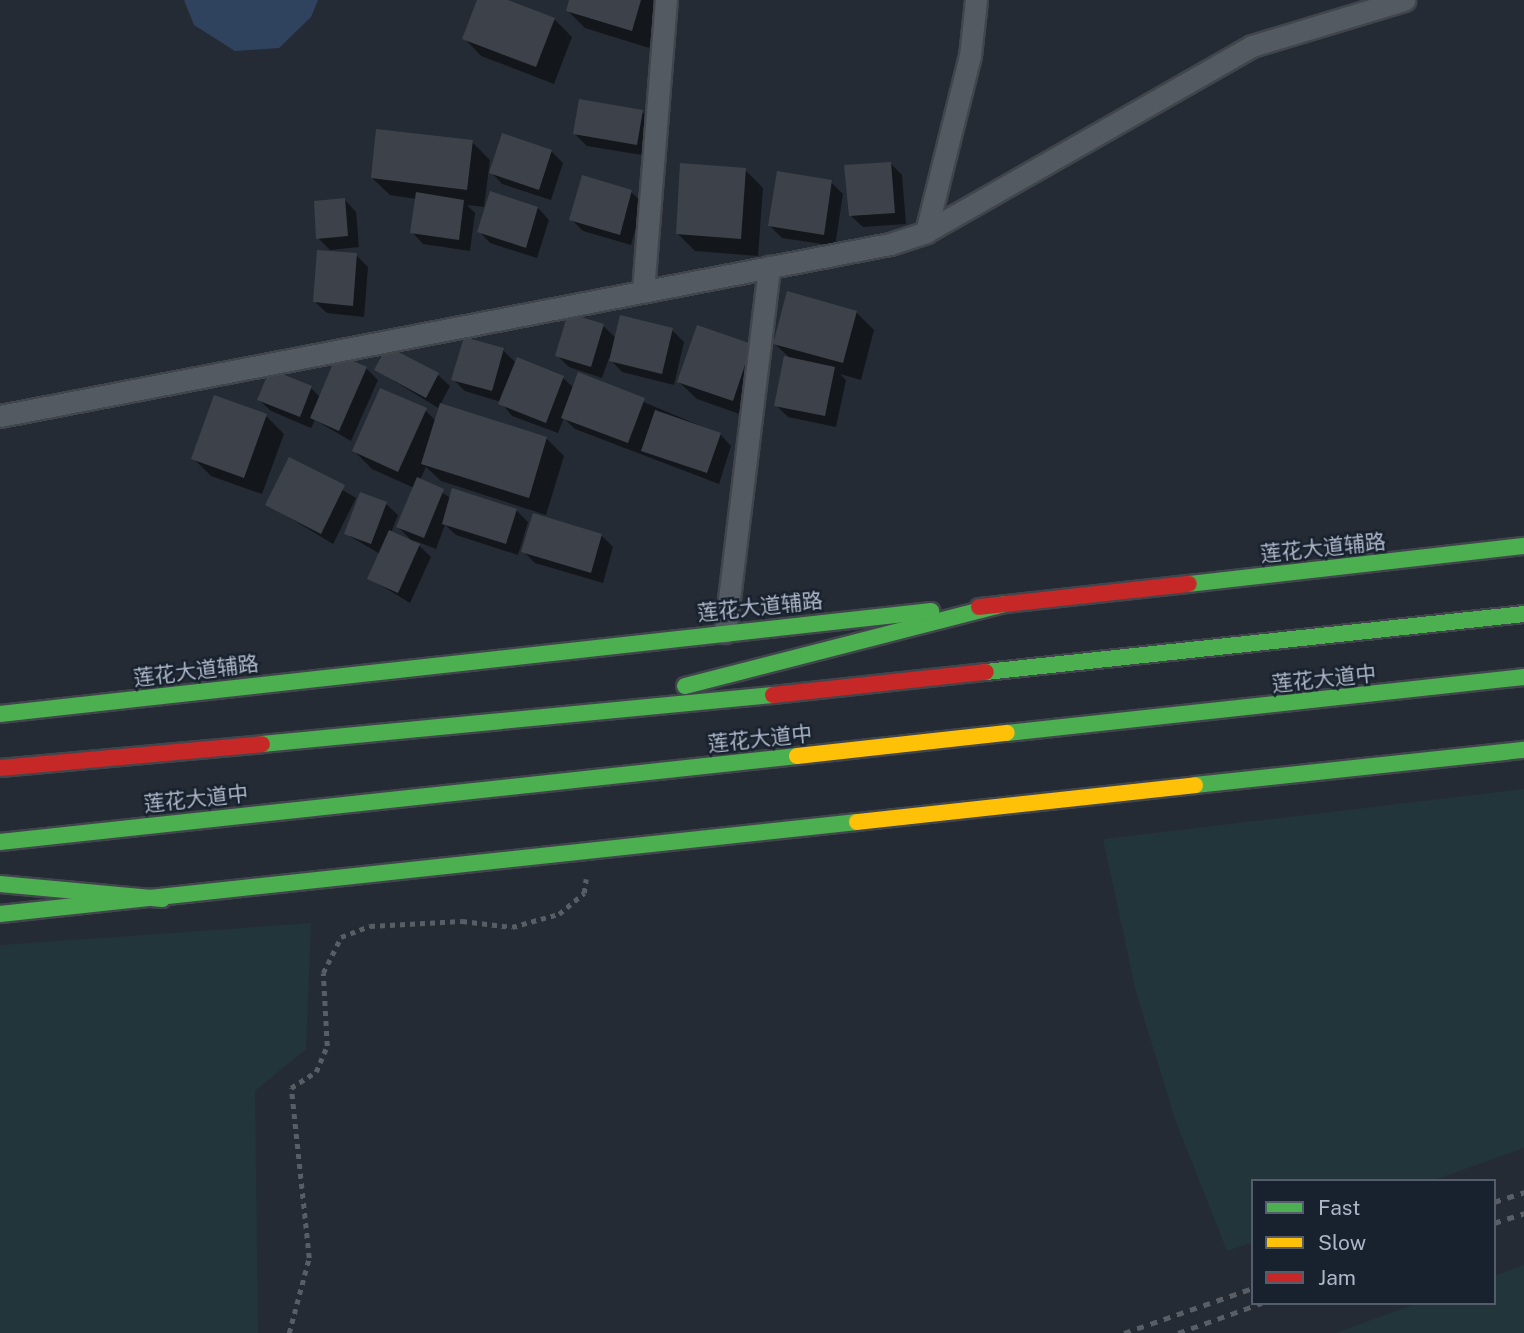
<!DOCTYPE html>
<html>
<head>
<meta charset="utf-8">
<style>
  body { margin:0 }
  #map { position:relative; width:1524px; height:1333px; overflow:hidden; background:#252b34; font-family:"Public Sans","Noto Sans SC",sans-serif }
  div>[style] { position:absolute }
  .green>* { inset:0; background:#22353a }
  .water>* { inset:0; background:#30435e }
  .shadow>* { inset:0; background:#0007 }
  .building>* { inset:0; background:#3d424a }
  .path>* { height:4.5px; margin-top:-2.25px; transform-origin:0; background:repeating-linear-gradient(90deg,#585e66 0 5px,transparent 0 10px) }
  .roads { filter:drop-shadow(2px 0 #41454c) drop-shadow(-2px 0 #41454c) drop-shadow(0 2px #41454c) drop-shadow(0 -2px #41454c) }
  .street>* { height:21px; margin:-10.5px; padding:0 10.5px; transform-origin:10.5px; border-radius:10.5px; background:#545a62 }
  .fast>* { height:16px; margin:-8px; padding:0 8px; transform-origin:8px; border-radius:8px; background:#4caf50 }
  .slow>* { height:16px; margin:-8px; padding:0 8px; transform-origin:8px; border-radius:8px; background:#ffc107 }
  .jam>* { height:16px; margin:-8px; padding:0 8px; transform-origin:8px; border-radius:8px; background:#c62828 }
  .rail>* { height:5px; margin-top:-2.5px; transform-origin:0; background:repeating-linear-gradient(90deg,#585d66 0 7px,transparent 0 14px) }
  span { translate:-50% -50%; white-space:nowrap; text-align:center; line-height:1.15; -webkit-text-stroke:5px #18212e; paint-order:stroke }
  .street-label { font-size:21px; color:#adb6c7 }
  .legend { position:absolute; left:1251px; top:1179px; width:245px; height:126px; box-sizing:border-box; background:#18212e; border:2px solid #545d6b; margin:0; padding:9px 12px; list-style:none; font-size:21px; color:#adb6c7 }
  .legend li { display:flex; align-items:center; gap:14px; height:35px }
  .legend b { width:35px; border:2px solid #545d6b }
</style>
</head>
<body>
<div id="map">
  <div class="green">
    <div style="clip-path:polygon(1524px 789px,1524px 1148px,1431px 1181px,1253px 1181px,1253px 1242px,1227px 1251px,1175px 1119px,1136px 992px,1103px 839px)"></div>
    <div style="clip-path:polygon(311px 923px,306px 1049px,255px 1091px,258px 1333px,0 1333px,0 945px)"></div>
    <div style="clip-path:polygon(1524px 1265px,1524px 1333px,1336px 1333px,1418px 1303px,1494px 1303px,1494px 1276px)"></div>
  </div>
  <div class="water">
    <div style="clip-path:polygon(184px 0,318px 0,311px 17px,279px 48px,235px 51px,194px 25px)"></div>
  </div>
  <div class="shadow">
    <div style="clip-path:polygon(478px 0,503px 0,554px 19px,572px 37px,554px 84px,481px 56px,464px 38px)"></div>
    <div style="clip-path:polygon(571px 0,664px 0,649px 48px,585px 28px,568px 11px)"></div>
    <div style="clip-path:polygon(642px 112px,654px 123px,648px 156px,587px 146px,575px 134px)"></div>
    <div style="clip-path:polygon(472px 142px,490px 160px,484px 207px,467px 205px,475px 213px,470px 251px,423px 244px,412px 232px,417px 199px,390px 195px,372px 178px)"></div>
    <div style="clip-path:polygon(551px 151px,563px 163px,551px 200px,502px 184px,491px 172px)"></div>
    <div style="clip-path:polygon(891px 164px,902px 175px,906px 224px,863px 227px,851px 216px)"></div>
    <div style="clip-path:polygon(745px 170px,763px 188px,758px 256px,695px 251px,677px 233px)"></div>
    <div style="clip-path:polygon(831px 182px,843px 194px,835px 246px,782px 238px,770px 226px)"></div>
    <div style="clip-path:polygon(631px 192px,643px 203px,631px 245px,583px 231px,571px 219px)"></div>
    <div style="clip-path:polygon(345px 200px,356px 212px,359px 247px,330px 250px,318px 238px)"></div>
    <div style="clip-path:polygon(538px 208px,549px 220px,537px 258px,490px 243px,479px 231px)"></div>
    <div style="clip-path:polygon(356px 255px,368px 267px,364px 317px,327px 313px,315px 302px)"></div>
    <div style="clip-path:polygon(856px 312px,874px 330px,861px 380px,840px 374px,846px 380px,836px 427px,788px 417px,776px 405px,791px 359px,775px 344px)"></div>
    <div style="clip-path:polygon(603px 326px,616px 338px,672px 330px,684px 342px,674px 385px,622px 372px,609px 358px,602px 378px,569px 367px,557px 355px)"></div>
    <div style="clip-path:polygon(751px 345px,769px 363px,751px 418px,697px 399px,679px 382px)"></div>
    <div style="clip-path:polygon(503px 350px,516px 363px,563px 378px,574px 388px,579px 375px,720px 434px,731px 446px,719px 484px,575px 429px,564px 418px,558px 433px,512px 416px,501px 402px,465px 391px,453px 379px)"></div>
    <div style="clip-path:polygon(366px 368px,378px 380px,351px 441px,315px 420px,311px 428px,271px 411px,259px 400px,311px 388px,320px 397px)"></div>
    <div style="clip-path:polygon(376px 370px,438px 375px,450px 386px,440px 405px,546px 438px,564px 456px,546px 515px,441px 481px,426px 467px,420px 480px,451px 498px,516px 510px,528px 522px,518px 555px,456px 535px,445px 525px,436px 549px,413px 540px,431px 557px,410px 603px,369px 578px,380px 554px,346px 534px,386px 504px,398px 515px,391px 533px,415px 544px,398px 527px,414px 488px,372px 469px,354px 451px,425px 410px,436px 421px,440px 409px)"></div>
    <div style="clip-path:polygon(266px 416px,284px 434px,262px 494px,211px 476px,193px 458px)"></div>
    <div style="clip-path:polygon(289px 459px,356px 498px,333px 544px,267px 504px)"></div>
    <div style="clip-path:polygon(601px 535px,613px 547px,603px 583px,535px 563px,523px 551px)"></div>
  </div>
  <div class="building">
    <div style="clip-path:polygon(477px 0,508px 0,555px 18px,536px 67px,462px 39px)"></div>
    <div style="clip-path:polygon(569px 0,641px 0,632px 31px,566px 11px)"></div>
    <div style="clip-path:polygon(579px 99px,643px 110px,637px 145px,573px 134px)"></div>
    <div style="clip-path:polygon(376px 129px,473px 140px,467px 190px,371px 178px)"></div>
    <div style="clip-path:polygon(502px 133px,552px 150px,539px 190px,489px 173px)"></div>
    <div style="clip-path:polygon(891px 162px,895px 213px,849px 216px,844px 165px)"></div>
    <div style="clip-path:polygon(680px 163px,746px 168px,741px 239px,676px 234px)"></div>
    <div style="clip-path:polygon(777px 171px,832px 180px,824px 235px,768px 226px)"></div>
    <div style="clip-path:polygon(582px 175px,632px 190px,620px 235px,569px 220px)"></div>
    <div style="clip-path:polygon(490px 191px,538px 207px,526px 248px,477px 232px)"></div>
    <div style="clip-path:polygon(416px 192px,464px 200px,459px 240px,410px 233px)"></div>
    <div style="clip-path:polygon(345px 198px,348px 236px,316px 239px,314px 201px)"></div>
    <div style="clip-path:polygon(317px 250px,357px 253px,353px 306px,313px 302px)"></div>
    <div style="clip-path:polygon(787px 291px,857px 311px,843px 363px,773px 344px)"></div>
    <div style="clip-path:polygon(568px 313px,604px 324px,591px 367px,555px 356px)"></div>
    <div style="clip-path:polygon(620px 315px,673px 328px,662px 374px,609px 361px)"></div>
    <div style="clip-path:polygon(697px 325px,752px 344px,733px 401px,677px 382px)"></div>
    <div style="clip-path:polygon(464px 337px,504px 348px,492px 391px,451px 380px)"></div>
    <div style="clip-path:polygon(387px 346px,439px 373px,426px 398px,374px 370px)"></div>
    <div style="clip-path:polygon(337px 354px,367px 367px,339px 431px,310px 418px)"></div>
    <div style="clip-path:polygon(784px 356px,835px 367px,825px 416px,774px 406px)"></div>
    <div style="clip-path:polygon(517px 357px,564px 376px,546px 423px,498px 404px)"></div>
    <div style="clip-path:polygon(270px 369px,312px 386px,300px 417px,257px 400px)"></div>
    <div style="clip-path:polygon(578px 372px,645px 398px,628px 443px,561px 418px)"></div>
    <div style="clip-path:polygon(380px 388px,427px 408px,398px 472px,352px 451px)"></div>
    <div style="clip-path:polygon(214px 395px,267px 414px,244px 478px,191px 459px)"></div>
    <div style="clip-path:polygon(440px 403px,547px 437px,529px 498px,421px 464px)"></div>
    <div style="clip-path:polygon(655px 410px,721px 433px,707px 473px,641px 451px)"></div>
    <div style="clip-path:polygon(289px 457px,345px 485px,321px 534px,265px 505px)"></div>
    <div style="clip-path:polygon(417px 477px,444px 489px,424px 538px,396px 527px)"></div>
    <div style="clip-path:polygon(452px 488px,517px 509px,506px 544px,442px 524px)"></div>
    <div style="clip-path:polygon(360px 492px,387px 502px,371px 544px,344px 534px)"></div>
    <div style="clip-path:polygon(533px 513px,602px 534px,591px 573px,521px 552px)"></div>
    <div style="clip-path:polygon(389px 530px,420px 544px,398px 593px,367px 579px)"></div>
  </div>
  <div class="path">
    <div style="left:289px;top:1333px;width:78px;rotate:-75.1deg"></div>
    <div style="left:309px;top:1258px;width:171px;rotate:-96deg"></div>
    <div style="left:291px;top:1088px;width:30px;rotate:-33deg"></div>
    <div style="left:316px;top:1072px;width:28px;rotate:-67deg"></div>
    <div style="left:327px;top:1046px;width:73px;rotate:-93.1deg"></div>
    <div style="left:323px;top:973px;width:40px;rotate:-63.4deg"></div>
    <div style="left:341px;top:937px;width:31px;rotate:-21deg"></div>
    <div style="left:370px;top:926px;width:92px;rotate:-3.1deg"></div>
    <div style="left:462px;top:921px;width:50px;rotate:6.8deg"></div>
    <div style="left:512px;top:927px;width:49px;rotate:-15.5deg"></div>
    <div style="left:559px;top:914px;width:33px;rotate:-40deg"></div>
    <div style="left:584px;top:893px;width:14px;rotate:-82deg"></div>
  </div>
  <div class="roads">
    <div class="street">
      <div style="left:926px;top:232px;width:181px;rotate:-76deg"></div>
      <div style="left:970px;top:56px;width:56px;rotate:-83.9deg"></div>
      <div style="left:643px;top:291px;width:292px;rotate:-85.5deg"></div>
      <div style="left:0;top:416px;width:906px;rotate:-10.94deg"></div>
      <div style="left:890px;top:244px;width:38px;rotate:-18deg"></div>
      <div style="left:926px;top:232px;width:375px;rotate:-29.7deg"></div>
      <div style="left:1252px;top:46px;width:159px;rotate:-16.8deg"></div>
      <div style="left:725px;top:632px;width:368px;rotate:-83.1deg"></div>
    </div>
    <div class="fast">
      <div style="left:1189px;top:584px;width:337px;rotate:-6.5deg"></div>
      <div style="left:986px;top:672px;width:541px;rotate:-6.15deg"></div>
      <div style="left:685px;top:686px;width:329px;rotate:-14.4deg"></div>
      <div style="left:0;top:714px;width:937px;rotate:-6.31deg"></div>
      <div style="left:1007px;top:733px;width:520px;rotate:-6.18deg"></div>
      <div style="left:262px;top:744px;width:513px;rotate:-5.48deg"></div>
      <div style="left:1195px;top:785px;width:331px;rotate:-6.1deg"></div>
      <div style="left:0;top:842px;width:802px;rotate:-6.16deg"></div>
      <div style="left:0;top:884px;width:163px;rotate:5.3deg"></div>
      <div style="left:0;top:914px;width:862px;rotate:-6.13deg"></div>
    </div>
    <div class="slow">
      <div style="left:797px;top:756px;width:211px;rotate:-6.3deg"></div>
      <div style="left:857px;top:822px;width:340px;rotate:-6.2deg"></div>
    </div>
    <div class="jam">
      <div style="left:979px;top:607px;width:211px;rotate:-6.3deg"></div>
      <div style="left:773px;top:695px;width:214px;rotate:-6.2deg"></div>
      <div style="left:0;top:768px;width:263px;rotate:-5.2deg"></div>
    </div>
  </div>
  <div class="rail">
    <div style="left:1494px;top:1202px;width:32px;rotate:-18deg"></div>
    <div style="left:1494px;top:1223px;width:32px;rotate:-18deg"></div>
    <div style="left:1124px;top:1333px;width:137px;rotate:-19.2deg"></div>
    <div style="left:1178px;top:1333px;width:89px;rotate:-19.7deg"></div>
  </div>
  <div class="street-label">
    <span style="left:1323px;top:548px;rotate:-6deg">莲花大道辅路</span>
    <span style="left:760px;top:607px;rotate:-6deg">莲花大道辅路</span>
    <span style="left:196px;top:671px;rotate:-7deg">莲花大道辅路</span>
    <span style="left:1324px;top:679px;rotate:-6deg">莲花大道中</span>
    <span style="left:760px;top:739px;rotate:-6deg">莲花大道中</span>
    <span style="left:196px;top:799px;rotate:-6deg">莲花大道中</span>
  </div>
  <ul class="legend">
  <li><b style="height:9px;background:#4caf50"></b>Fast</li>
  <li><b style="height:9px;background:#ffc107"></b>Slow</li>
  <li><b style="height:9px;background:#c62828"></b>Jam</li>
  </ul>
</div>
</body>
</html>
